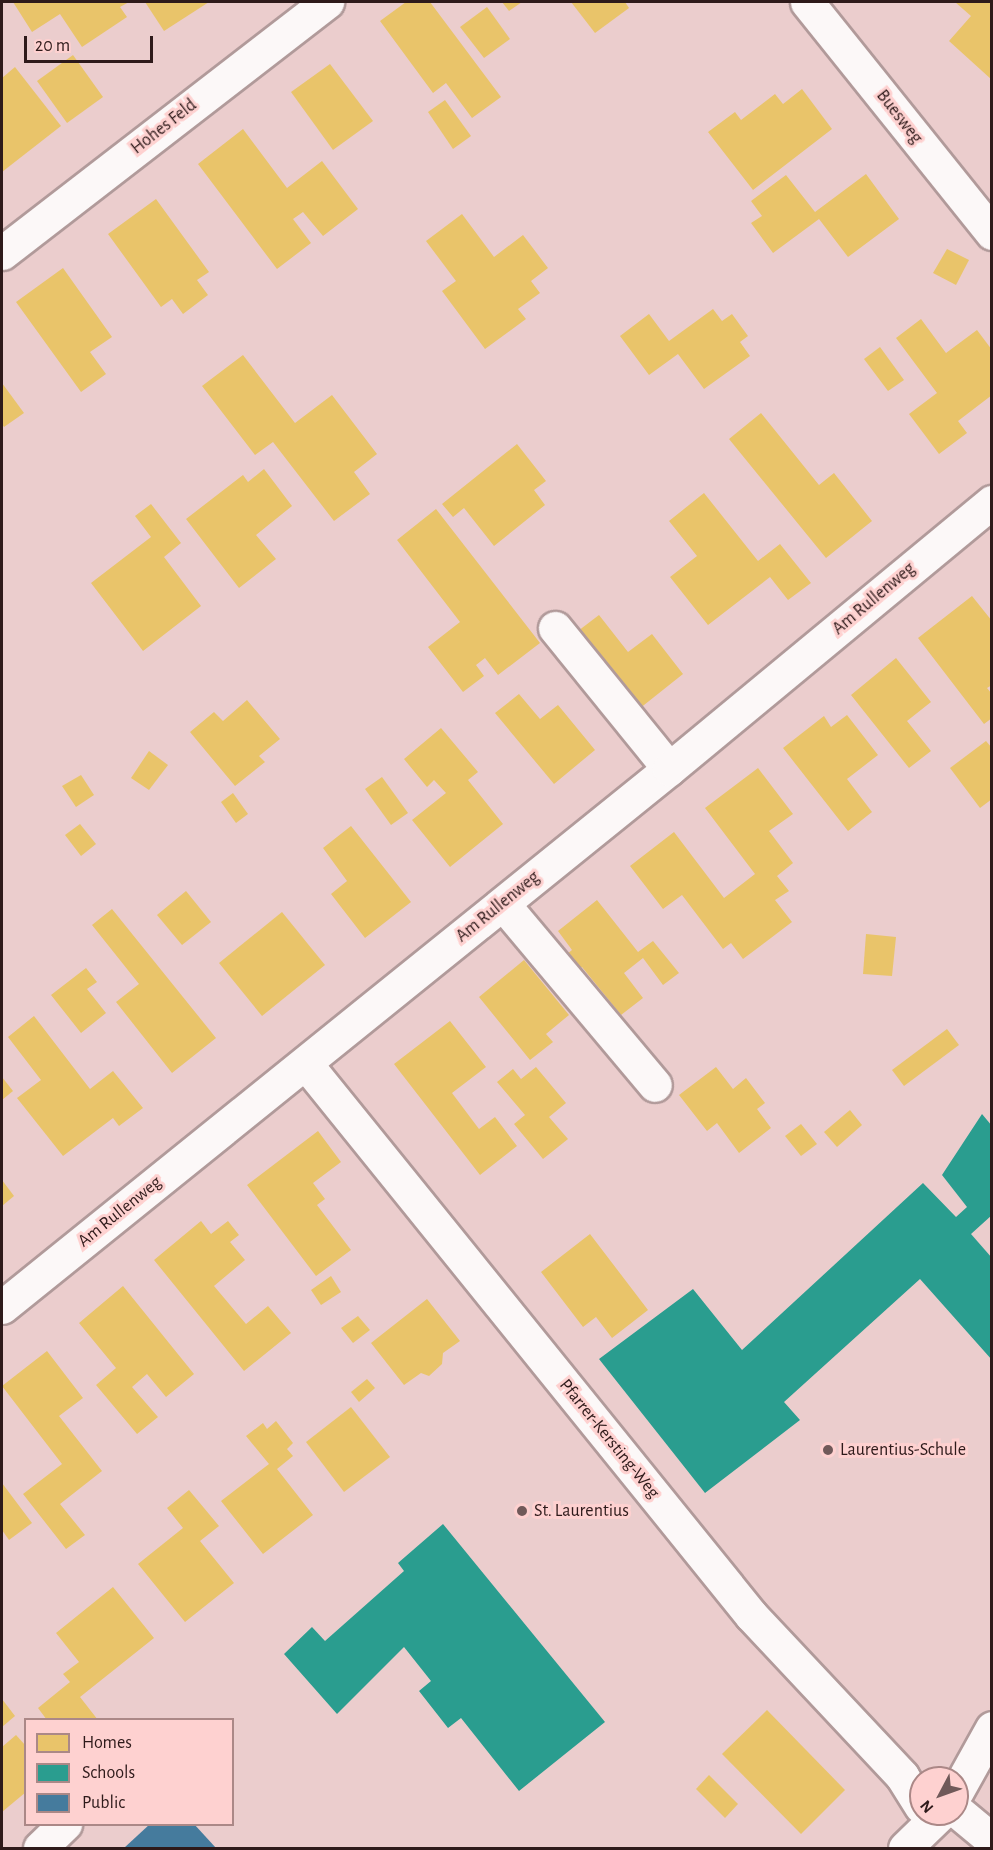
<!DOCTYPE html>
<html>
<head>
<meta charset="utf-8">
<style>
  body { margin:0 }
  #map { position:relative; width:993px; height:1850px; overflow:hidden; background:#ebcdcd; font-family:"Alegreya Sans",sans-serif }
  div>[style] { position:absolute }
  .homes>* { inset:0; background:#e9c46a }
  .schools>* { inset:0; background:#2a9d8f }
  .public>* { inset:0; background:#457b9d }
  .roads { filter:drop-shadow(2px 0 #b19a9a) drop-shadow(-2px 0 #b19a9a) drop-shadow(0 2px #b19a9a) drop-shadow(0 -2px #b19a9a) }
  .minor>* { height:33px; margin:-16.5px; padding:0 16.5px; transform-origin:16.5px; border-radius:16.5px; background:#fcf8f8 }
  .dots>* { width:16px; height:16px; translate:-50% -50%; box-sizing:border-box; border:3px solid #fed1d0; border-radius:50% }
  span { translate:-50% -50%; white-space:nowrap; text-align:center; line-height:1.15; -webkit-text-stroke:6px #fed1d0; paint-order:stroke }
  .street-label { font-size:18px; color:#2e1a1a }
  .poi-label { font-size:18px; color:#2e1a1a }
  .left { translate:0 -50%; text-align:left }
  .frame { position:absolute; inset:0; border:3px solid #2e1a1a; pointer-events:none }
  .legend { position:absolute; left:24px; top:1718px; width:210px; height:108px; box-sizing:border-box; background:#fed1d0; border:2px solid #ab8887; margin:0; padding:8px 10px; list-style:none; font-size:18px; color:#2e1a1a }
  .legend li { display:flex; align-items:center; gap:12px; height:30px }
  .legend b { width:30px; border:2px solid #ab8887 }
  .north { position:absolute; left:909px; top:1766px; width:60px; height:60px; box-sizing:border-box; background:#fed1d0; border:2px solid #ab8887; border-radius:50%; rotate:229deg; font-size:16px; font-weight:700; line-height:24px; text-align:center; color:#2e1a1a }
  .north::after { content:''; display:block; margin:auto; width:21px; height:27px; background:#705959; clip-path:polygon(50% 0,100% 100%,50% 72%,0 100%) }
  .scale { position:absolute; left:24px; top:36px; width:129px; height:27px; box-sizing:border-box; border:3px solid #2e1a1a; border-top:0; padding-left:8px; font-size:18px; line-height:21px; white-space:nowrap; color:#2e1a1a; -webkit-text-stroke:4px #fed1d0; paint-order:stroke }
</style>
</head>
<body>
<div id="map">
  <div class="homes">
    <div style="clip-path:polygon(13px 2px,129px 2px,120px 7px,127px 17px,82px 47px,60px 14px,32px 32px)"></div>
    <div style="clip-path:polygon(145px 2px,209px 2px,164px 31px)"></div>
    <div style="clip-path:polygon(406px 2px,430px 2px,501px 97px,472px 118px,446px 83px,433px 93px,380px 21px)"></div>
    <div style="clip-path:polygon(502px 2px,522px 2px,509px 11px)"></div>
    <div style="clip-path:polygon(571px 2px,625px 2px,629px 8px,595px 33px)"></div>
    <div style="clip-path:polygon(955px 2px,992px 2px,992px 80px,949px 41px,971px 16px)"></div>
    <div style="clip-path:polygon(487px 7px,510px 39px,484px 58px,460px 27px)"></div>
    <div style="clip-path:polygon(73px 55px,103px 97px,67px 123px,37px 81px)"></div>
    <div style="clip-path:polygon(330px 64px,373px 121px,333px 150px,291px 92px)"></div>
    <div style="clip-path:polygon(15px 67px,61px 126px,2px 172px,2px 78px)"></div>
    <div style="clip-path:polygon(802px 89px,832px 129px,753px 190px,708px 132px,735px 112px,741px 120px,775px 94px,783px 104px)"></div>
    <div style="clip-path:polygon(445px 100px,471px 136px,453px 149px,428px 112px)"></div>
    <div style="clip-path:polygon(243px 129px,287px 188px,322px 161px,358px 209px,323px 236px,303px 212px,293px 219px,311px 243px,277px 269px,198px 164px)"></div>
    <div style="clip-path:polygon(866px 174px,899px 219px,848px 257px,819px 219px,773px 253px,751px 223px,762px 216px,751px 201px,786px 175px,815px 212px)"></div>
    <div style="clip-path:polygon(156px 199px,209px 272px,197px 280px,208px 295px,183px 314px,172px 299px,161px 307px,108px 234px)"></div>
    <div style="clip-path:polygon(462px 214px,494px 257px,523px 235px,548px 268px,531px 281px,540px 293px,518px 309px,526px 319px,485px 349px,442px 291px,456px 281px,426px 241px)"></div>
    <div style="clip-path:polygon(947px 249px,969px 260px,956px 285px,933px 273px)"></div>
    <div style="clip-path:polygon(63px 268px,112px 337px,90px 352px,106px 374px,81px 392px,16px 302px)"></div>
    <div style="clip-path:polygon(713px 309px,722px 321px,732px 314px,748px 336px,740px 342px,750px 356px,704px 389px,678px 354px,649px 375px,620px 336px,649px 314px,669px 341px)"></div>
    <div style="clip-path:polygon(921px 319px,946px 353px,977px 330px,992px 350px,992px 395px,958px 421px,967px 433px,939px 454px,909px 414px,937px 393px,896px 338px)"></div>
    <div style="clip-path:polygon(880px 347px,904px 380px,888px 391px,864px 359px)"></div>
    <div style="clip-path:polygon(243px 355px,295px 423px,332px 395px,377px 454px,354px 472px,370px 494px,334px 521px,273px 442px,255px 455px,202px 386px)"></div>
    <div style="clip-path:polygon(2px 383px,24px 413px,4px 427px,2px 424px)"></div>
    <div style="clip-path:polygon(761px 413px,819px 485px,834px 473px,872px 521px,826px 558px,729px 439px)"></div>
    <div style="clip-path:polygon(517px 444px,546px 481px,534px 490px,545px 505px,494px 546px,464px 508px,453px 517px,442px 504px)"></div>
    <div style="clip-path:polygon(264px 469px,292px 506px,256px 535px,276px 559px,239px 588px,186px 519px,243px 475px,248px 482px)"></div>
    <div style="clip-path:polygon(704px 493px,758px 561px,780px 544px,811px 583px,788px 600px,770px 577px,708px 625px,670px 577px,697px 556px,669px 521px)"></div>
    <div style="clip-path:polygon(151px 504px,181px 543px,164px 557px,201px 606px,143px 651px,91px 583px,151px 537px,135px 516px)"></div>
    <div style="clip-path:polygon(436px 509px,540px 643px,498px 675px,485px 658px,476px 665px,484px 676px,463px 692px,428px 647px,460px 622px,397px 540px)"></div>
    <div style="clip-path:polygon(972px 596px,992px 621px,992px 685px,987px 688px,992px 694px,992px 718px,984px 724px,918px 638px)"></div>
    <div style="clip-path:polygon(599px 615px,628px 652px,652px 634px,683px 674px,639px 709px,578px 631px)"></div>
    <div style="clip-path:polygon(896px 658px,931px 702px,907px 721px,931px 751px,909px 768px,851px 695px)"></div>
    <div style="clip-path:polygon(519px 694px,540px 719px,558px 705px,595px 750px,554px 784px,495px 713px)"></div>
    <div style="clip-path:polygon(247px 700px,280px 739px,259px 756px,265px 762px,235px 786px,190px 732px,214px 712px,223px 721px)"></div>
    <div style="clip-path:polygon(847px 715px,878px 755px,847px 779px,872px 812px,848px 831px,783px 748px,824px 716px,831px 727px)"></div>
    <div style="clip-path:polygon(441px 728px,478px 772px,468px 780px,503px 824px,450px 867px,412px 820px,446px 793px,434px 780px,427px 787px,404px 759px)"></div>
    <div style="clip-path:polygon(986px 741px,992px 748px,992px 799px,980px 808px,950px 768px)"></div>
    <div style="clip-path:polygon(149px 751px,168px 765px,149px 790px,131px 778px)"></div>
    <div style="clip-path:polygon(758px 768px,793px 814px,769px 831px,793px 863px,777px 876px,789px 891px,775px 900px,792px 922px,743px 959px,731px 943px,723px 949px,682px 895px,663px 909px,630px 866px,674px 832px,724px 898px,755px 874px,705px 808px)"></div>
    <div style="clip-path:polygon(81px 775px,94px 795px,76px 807px,62px 786px)"></div>
    <div style="clip-path:polygon(382px 777px,408px 813px,391px 825px,365px 789px)"></div>
    <div style="clip-path:polygon(233px 793px,248px 814px,236px 823px,221px 802px)"></div>
    <div style="clip-path:polygon(80px 824px,96px 844px,81px 856px,65px 835px)"></div>
    <div style="clip-path:polygon(351px 826px,411px 902px,365px 938px,331px 894px,347px 881px,323px 848px)"></div>
    <div style="clip-path:polygon(186px 891px,211px 922px,182px 945px,157px 915px)"></div>
    <div style="clip-path:polygon(597px 900px,638px 952px,653px 941px,679px 973px,663px 985px,643px 958px,624px 973px,643px 998px,621px 1015px,582px 967px,573px 974px,561px 959px,572px 950px,558px 931px)"></div>
    <div style="clip-path:polygon(112px 909px,216px 1038px,172px 1073px,116px 1002px,139px 984px,92px 925px)"></div>
    <div style="clip-path:polygon(282px 912px,325px 965px,262px 1016px,219px 963px)"></div>
    <div style="clip-path:polygon(866px 934px,896px 937px,892px 976px,863px 974px)"></div>
    <div style="clip-path:polygon(524px 960px,569px 1015px,546px 1034px,553px 1042px,530px 1060px,479px 997px)"></div>
    <div style="clip-path:polygon(86px 968px,97px 982px,87px 989px,106px 1013px,81px 1033px,51px 995px)"></div>
    <div style="clip-path:polygon(34px 1016px,90px 1089px,113px 1071px,143px 1108px,119px 1126px,113px 1118px,63px 1156px,17px 1098px,41px 1080px,8px 1037px)"></div>
    <div style="clip-path:polygon(450px 1021px,486px 1067px,452px 1093px,479px 1129px,495px 1117px,517px 1146px,480px 1175px,394px 1064px)"></div>
    <div style="clip-path:polygon(947px 1029px,959px 1045px,904px 1086px,892px 1070px)"></div>
    <div style="clip-path:polygon(536px 1067px,566px 1103px,549px 1117px,568px 1139px,543px 1159px,514px 1124px,525px 1115px,497px 1082px,513px 1069px,521px 1079px)"></div>
    <div style="clip-path:polygon(716px 1067px,733px 1089px,746px 1078px,765px 1103px,757px 1109px,771px 1128px,739px 1153px,717px 1123px,707px 1131px,679px 1095px)"></div>
    <div style="clip-path:polygon(2px 1077px,13px 1091px,2px 1100px)"></div>
    <div style="clip-path:polygon(850px 1110px,862px 1125px,837px 1147px,824px 1132px)"></div>
    <div style="clip-path:polygon(801px 1124px,817px 1144px,801px 1156px,785px 1136px)"></div>
    <div style="clip-path:polygon(318px 1131px,341px 1162px,313px 1183px,325px 1199px,317px 1205px,351px 1250px,316px 1276px,247px 1185px)"></div>
    <div style="clip-path:polygon(2px 1180px,14px 1196px,2px 1206px)"></div>
    <div style="clip-path:polygon(201px 1221px,211px 1234px,228px 1221px,239px 1235px,230px 1242px,245px 1260px,214px 1286px,246px 1324px,268px 1306px,291px 1333px,244px 1371px,154px 1260px)"></div>
    <div style="clip-path:polygon(590px 1234px,648px 1310px,612px 1338px,596px 1317px,583px 1327px,541px 1272px)"></div>
    <div style="clip-path:polygon(331px 1276px,341px 1292px,321px 1305px,311px 1290px)"></div>
    <div style="clip-path:polygon(123px 1286px,194px 1374px,166px 1397px,147px 1374px,132px 1387px,158px 1417px,137px 1434px,96px 1385px,116px 1368px,79px 1323px)"></div>
    <div style="clip-path:polygon(427px 1299px,460px 1341px,443px 1353px,442px 1364px,429px 1376px,421px 1373px,404px 1385px,371px 1343px)"></div>
    <div style="clip-path:polygon(358px 1316px,370px 1330px,353px 1343px,341px 1328px)"></div>
    <div style="clip-path:polygon(47px 1351px,83px 1398px,59px 1416px,102px 1471px,60px 1504px,85px 1535px,66px 1549px,23px 1494px,62px 1464px,2px 1386px)"></div>
    <div style="clip-path:polygon(367px 1379px,375px 1388px,359px 1402px,351px 1392px)"></div>
    <div style="clip-path:polygon(351px 1407px,390px 1457px,344px 1492px,306px 1442px)"></div>
    <div style="clip-path:polygon(276px 1421px,293px 1443px,287px 1449px,293px 1456px,277px 1469px,313px 1515px,263px 1554px,221px 1501px,269px 1464px,246px 1436px,263px 1423px,267px 1429px)"></div>
    <div style="clip-path:polygon(2px 1483px,32px 1523px,9px 1540px,2px 1530px)"></div>
    <div style="clip-path:polygon(189px 1490px,219px 1526px,200px 1541px,234px 1583px,185px 1622px,138px 1564px,183px 1528px,167px 1508px)"></div>
    <div style="clip-path:polygon(113px 1587px,154px 1638px,80px 1697px,98px 1720px,47px 1720px,38px 1708px,70px 1682px,63px 1674px,79px 1662px,56px 1633px)"></div>
    <div style="clip-path:polygon(2px 1699px,15px 1716px,2px 1727px)"></div>
    <div style="clip-path:polygon(767px 1710px,845px 1790px,801px 1834px,722px 1754px)"></div>
    <div style="clip-path:polygon(16px 1735px,26px 1746px,26px 1792px,2px 1812px,2px 1747px)"></div>
    <div style="clip-path:polygon(709px 1775px,738px 1804px,725px 1818px,696px 1789px)"></div>
  </div>
  <div class="schools">
    <div style="clip-path:polygon(982px 1114px,992px 1126px,992px 1215px,971px 1234px,992px 1258px,992px 1360px,920px 1279px,784px 1402px,800px 1420px,705px 1493px,599px 1359px,693px 1289px,742px 1350px,923px 1183px,956px 1217px,967px 1207px,942px 1175px)"></div>
    <div style="clip-path:polygon(443px 1524px,605px 1722px,519px 1791px,461px 1718px,448px 1728px,419px 1691px,431px 1681px,404px 1647px,337px 1714px,284px 1654px,312px 1627px,325px 1641px,404px 1571px,398px 1563px)"></div>
  </div>
  <div class="public">
    <div style="clip-path:polygon(150px 1824px,194px 1824px,216px 1848px,124px 1848px)"></div>
  </div>
  <div class="roads">
    <div class="minor">
      <div style="left:807px;top:2px;width:296px;rotate:51.3deg"></div>
      <div style="left:2px;top:253px;width:411px;rotate:-37.7deg"></div>
      <div style="left:555px;top:628px;width:181px;rotate:51deg"></div>
      <div style="left:503px;top:904px;width:236px;rotate:50deg"></div>
      <div style="left:306px;top:1064px;width:708px;rotate:51.07deg"></div>
      <div style="left:751px;top:1615px;width:221px;rotate:46.8deg"></div>
      <div style="left:902px;top:1776px;width:36px;rotate:58deg"></div>
      <div style="left:2px;top:1307px;width:857px;rotate:-38.89deg"></div>
      <div style="left:669px;top:769px;width:419px;rotate:-39.6deg"></div>
      <div style="left:957px;top:1791px;width:72px;rotate:-60.9deg"></div>
      <div style="left:957px;top:1811px;width:45px;rotate:39.6deg"></div>
      <div style="left:40px;top:1848px;width:35px;rotate:-44deg"></div>
      <div style="left:905px;top:1848px;width:49px;rotate:-44.2deg"></div>
    </div>
  </div>
  <div class="dots">
    <div style="left:828px;top:1450px;background:#705959"></div>
    <div style="left:522px;top:1511px;background:#705959"></div>
  </div>
  <div class="street-label">
    <span style="left:899px;top:117px;rotate:52deg">Buesweg</span>
    <span style="left:164px;top:127px;rotate:-38deg">Hohes Feld</span>
    <span style="left:874px;top:599px;rotate:-40deg">Am Rullenweg</span>
    <span style="left:498px;top:907px;rotate:-39deg">Am Rullenweg</span>
    <span style="left:120px;top:1212px;rotate:-39deg">Am Rullenweg</span>
    <span style="left:609px;top:1439px;rotate:51deg">Pfarrer-Kersting-Weg</span>
  </div>
  <div class="poi-label">
    <span class="left" style="left:840px;top:1450px">Laurentius-Schule</span>
    <span class="left" style="left:534px;top:1511px">St. Laurentius</span>
  </div>
  <div class="frame"></div>
  <ul class="legend">
  <li><b style="height:16px;background:#e9c46a"></b>Homes</li>
  <li><b style="height:16px;background:#2a9d8f"></b>Schools</li>
  <li><b style="height:16px;background:#457b9d"></b>Public</li>
  </ul>
  <div class="north">N</div>
  <div class="scale">20 m</div>
</div>
</body>
</html>
